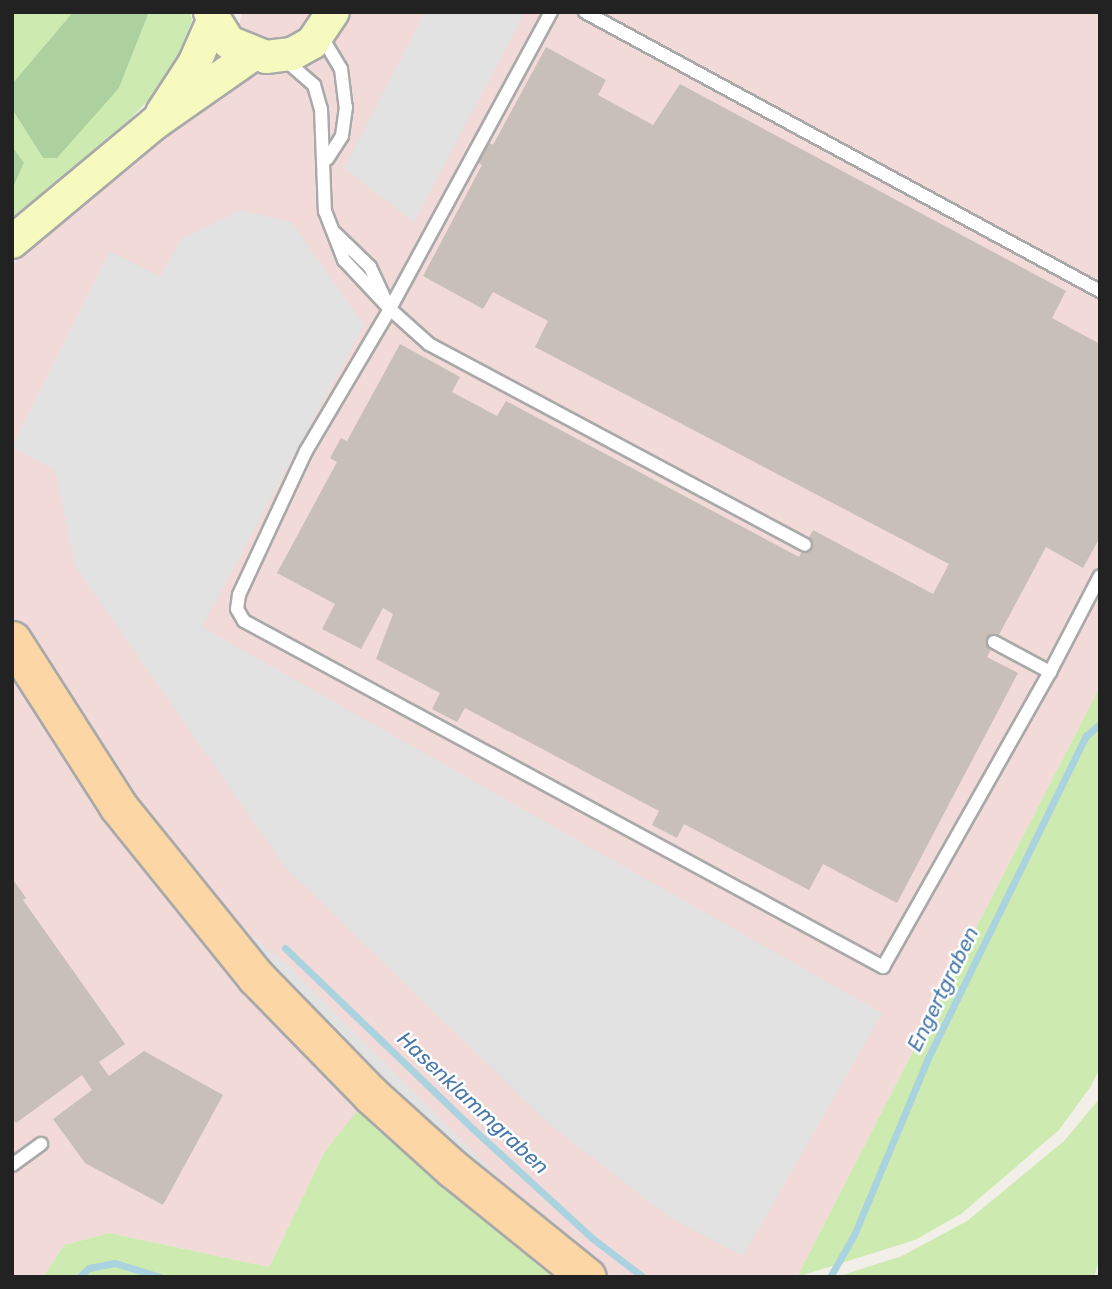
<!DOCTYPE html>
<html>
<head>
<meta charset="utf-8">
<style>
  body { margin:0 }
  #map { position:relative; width:1112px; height:1289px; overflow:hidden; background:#f2efe9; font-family:Rubik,sans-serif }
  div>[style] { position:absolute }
  .commercial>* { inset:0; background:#f2dad9 }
  .grass>* { inset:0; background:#cdebb0 }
  .forest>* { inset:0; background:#add19e }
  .parking>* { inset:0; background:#e2e2e2 }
  .stream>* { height:7px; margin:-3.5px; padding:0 3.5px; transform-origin:3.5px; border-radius:3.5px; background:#aad3df }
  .building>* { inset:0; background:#c7bfb8 }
  .roads { filter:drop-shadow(2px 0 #a9a9a9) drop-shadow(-2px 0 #a9a9a9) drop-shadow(0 2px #a9a9a9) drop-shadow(0 -2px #a9a9a9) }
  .service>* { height:12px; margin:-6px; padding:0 6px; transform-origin:6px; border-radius:6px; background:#fff }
  .secondary>* { height:32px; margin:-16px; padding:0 16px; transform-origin:16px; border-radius:16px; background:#f7fabf }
  .primary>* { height:37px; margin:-18.5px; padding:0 18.5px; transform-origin:18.5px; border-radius:18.5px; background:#fcd6a4 }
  span { translate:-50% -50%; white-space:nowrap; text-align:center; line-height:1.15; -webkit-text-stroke:5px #fff; paint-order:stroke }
  .water-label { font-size:21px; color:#4a7aab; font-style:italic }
  .frame { position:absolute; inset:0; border:14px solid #222; pointer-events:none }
</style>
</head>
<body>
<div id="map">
  <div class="commercial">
    <div style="clip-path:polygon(242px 12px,1100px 12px,1100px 686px,797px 1277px,612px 1277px,554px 1234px,393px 1072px,325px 1151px,269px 1267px,109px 1233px,64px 1245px,43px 1277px,12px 1277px,12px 265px,112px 178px,238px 28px)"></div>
  </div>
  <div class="grass">
    <div style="clip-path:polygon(12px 12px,73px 12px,12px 84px)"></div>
    <div style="clip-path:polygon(149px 12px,190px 12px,192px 21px,168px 80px,94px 156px,12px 219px,12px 190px,24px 163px,12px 146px,12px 109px,43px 158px,119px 88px)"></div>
    <div style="clip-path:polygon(1100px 686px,1100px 1068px,1091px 1086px,1059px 1130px,961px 1214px,915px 1240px,797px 1277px)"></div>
    <div style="clip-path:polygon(1100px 1098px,1100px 1258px,1094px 1277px,836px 1277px,902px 1256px,967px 1221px,1064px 1141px)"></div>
    <div style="clip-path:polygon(362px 1105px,566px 1277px,43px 1277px,64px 1245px,109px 1233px,269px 1267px,325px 1151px)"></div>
  </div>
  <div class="forest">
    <div style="clip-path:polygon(73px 12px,149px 12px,119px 88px,57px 158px,43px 158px,12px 109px,12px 84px)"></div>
    <div style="clip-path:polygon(12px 146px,24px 163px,12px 190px)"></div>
  </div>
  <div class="parking">
    <div style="clip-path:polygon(425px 12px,525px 12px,414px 222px,344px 168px)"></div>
    <div style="clip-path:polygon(240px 210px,291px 222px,364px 325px,202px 627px,882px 1013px,743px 1256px,669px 1217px,549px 1124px,285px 867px,75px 566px,55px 470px,12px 447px,110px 251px,160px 277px,181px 239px)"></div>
    <div style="clip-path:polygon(212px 903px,289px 966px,554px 1234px,380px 1085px)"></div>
  </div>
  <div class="stream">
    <div style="left:285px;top:948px;width:260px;rotate:43.9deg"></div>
    <div style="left:472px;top:1128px;width:163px;rotate:42.5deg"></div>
    <div style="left:592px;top:1238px;width:64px;rotate:37.4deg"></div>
    <div style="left:79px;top:1277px;width:13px;rotate:-42deg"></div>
    <div style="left:89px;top:1268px;width:26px;rotate:-11deg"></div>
    <div style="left:115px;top:1263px;width:47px;rotate:17.3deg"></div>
    <div style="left:830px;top:1277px;width:48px;rotate:-60.3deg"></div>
    <div style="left:854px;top:1235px;width:192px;rotate:-67.3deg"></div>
    <div style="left:928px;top:1058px;width:359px;rotate:-63.9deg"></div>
    <div style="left:1086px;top:736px;width:18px;rotate:-41deg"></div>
  </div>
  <div class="building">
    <div style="clip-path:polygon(546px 47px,606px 80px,598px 95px,653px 125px,680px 84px,1066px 291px,1052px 318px,1100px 344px,1100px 537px,1083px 568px,1046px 547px,987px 657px,1018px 673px,897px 903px,823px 864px,809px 890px,684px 824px,677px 838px,652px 825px,659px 811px,465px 708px,457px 722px,432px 709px,440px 693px,376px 659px,393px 614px,383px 608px,361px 649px,322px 629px,335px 604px,277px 573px,337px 462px,330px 458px,341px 438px,347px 441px,400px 344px,460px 377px,452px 392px,497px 416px,506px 401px,799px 557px,813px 530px,933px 594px,949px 564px,535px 347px,548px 321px,493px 292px,483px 309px,423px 276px,482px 165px,476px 161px,486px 141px,493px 145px)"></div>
    <div style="clip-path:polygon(12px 878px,26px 898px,23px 900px,125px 1044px,99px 1062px,109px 1076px,144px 1051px,223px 1095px,163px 1205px,85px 1163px,53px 1119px,92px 1090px,82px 1075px,16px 1123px,12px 1118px)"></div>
  </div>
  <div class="roads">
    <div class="service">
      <div style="left:551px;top:12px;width:338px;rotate:118.5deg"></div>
      <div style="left:390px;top:309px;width:165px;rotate:120.6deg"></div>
      <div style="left:306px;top:451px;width:159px;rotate:115deg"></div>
      <div style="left:239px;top:595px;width:14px;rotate:98deg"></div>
      <div style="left:237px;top:609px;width:14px;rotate:60deg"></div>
      <div style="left:244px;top:621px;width:727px;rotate:28.43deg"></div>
      <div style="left:883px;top:967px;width:339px;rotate:-60.5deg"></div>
      <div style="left:585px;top:12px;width:586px;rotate:28.45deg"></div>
      <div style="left:320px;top:34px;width:41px;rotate:59deg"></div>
      <div style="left:341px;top:69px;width:38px;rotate:83deg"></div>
      <div style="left:346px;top:107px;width:29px;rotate:98deg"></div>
      <div style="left:342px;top:136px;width:27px;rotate:123deg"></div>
      <div style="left:284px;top:59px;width:40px;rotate:41deg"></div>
      <div style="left:314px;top:85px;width:25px;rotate:74deg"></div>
      <div style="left:321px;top:109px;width:102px;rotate:87.8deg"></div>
      <div style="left:325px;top:211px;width:53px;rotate:68.8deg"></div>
      <div style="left:344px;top:260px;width:67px;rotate:46.8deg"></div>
      <div style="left:390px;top:309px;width:52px;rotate:41.9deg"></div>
      <div style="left:429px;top:344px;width:426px;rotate:28.1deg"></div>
      <div style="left:335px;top:233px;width:49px;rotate:44.2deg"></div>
      <div style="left:370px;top:267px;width:40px;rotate:65deg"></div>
      <div style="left:994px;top:642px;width:64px;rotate:28.2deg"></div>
      <div style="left:1050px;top:672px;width:108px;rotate:-62.5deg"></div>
      <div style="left:12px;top:1165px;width:36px;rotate:-36deg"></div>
    </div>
    <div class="secondary">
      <div style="left:210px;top:12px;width:36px;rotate:58deg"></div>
      <div style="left:229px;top:42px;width:40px;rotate:22deg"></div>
      <div style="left:266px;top:57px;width:26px;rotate:-7deg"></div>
      <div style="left:292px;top:54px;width:23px;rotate:-29deg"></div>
      <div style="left:312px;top:43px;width:37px;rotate:-56deg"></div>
      <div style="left:162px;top:113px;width:59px;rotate:-56.9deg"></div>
      <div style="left:194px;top:64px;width:47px;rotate:-66.2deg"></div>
      <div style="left:12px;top:242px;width:186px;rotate:-39.8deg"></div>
      <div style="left:155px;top:123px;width:118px;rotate:-35deg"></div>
    </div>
    <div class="primary">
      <div style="left:12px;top:640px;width:197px;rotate:57.4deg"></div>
      <div style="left:118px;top:806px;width:220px;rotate:51.1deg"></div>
      <div style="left:256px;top:977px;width:165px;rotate:45.7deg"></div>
      <div style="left:371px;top:1095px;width:110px;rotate:42.1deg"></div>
      <div style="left:453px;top:1169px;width:172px;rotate:38.9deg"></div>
    </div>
  </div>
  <div class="water-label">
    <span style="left:943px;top:989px;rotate:-64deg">Engertgraben</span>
    <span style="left:473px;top:1103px;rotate:43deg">Hasenklammgraben</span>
  </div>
  <div class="frame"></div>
</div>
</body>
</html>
